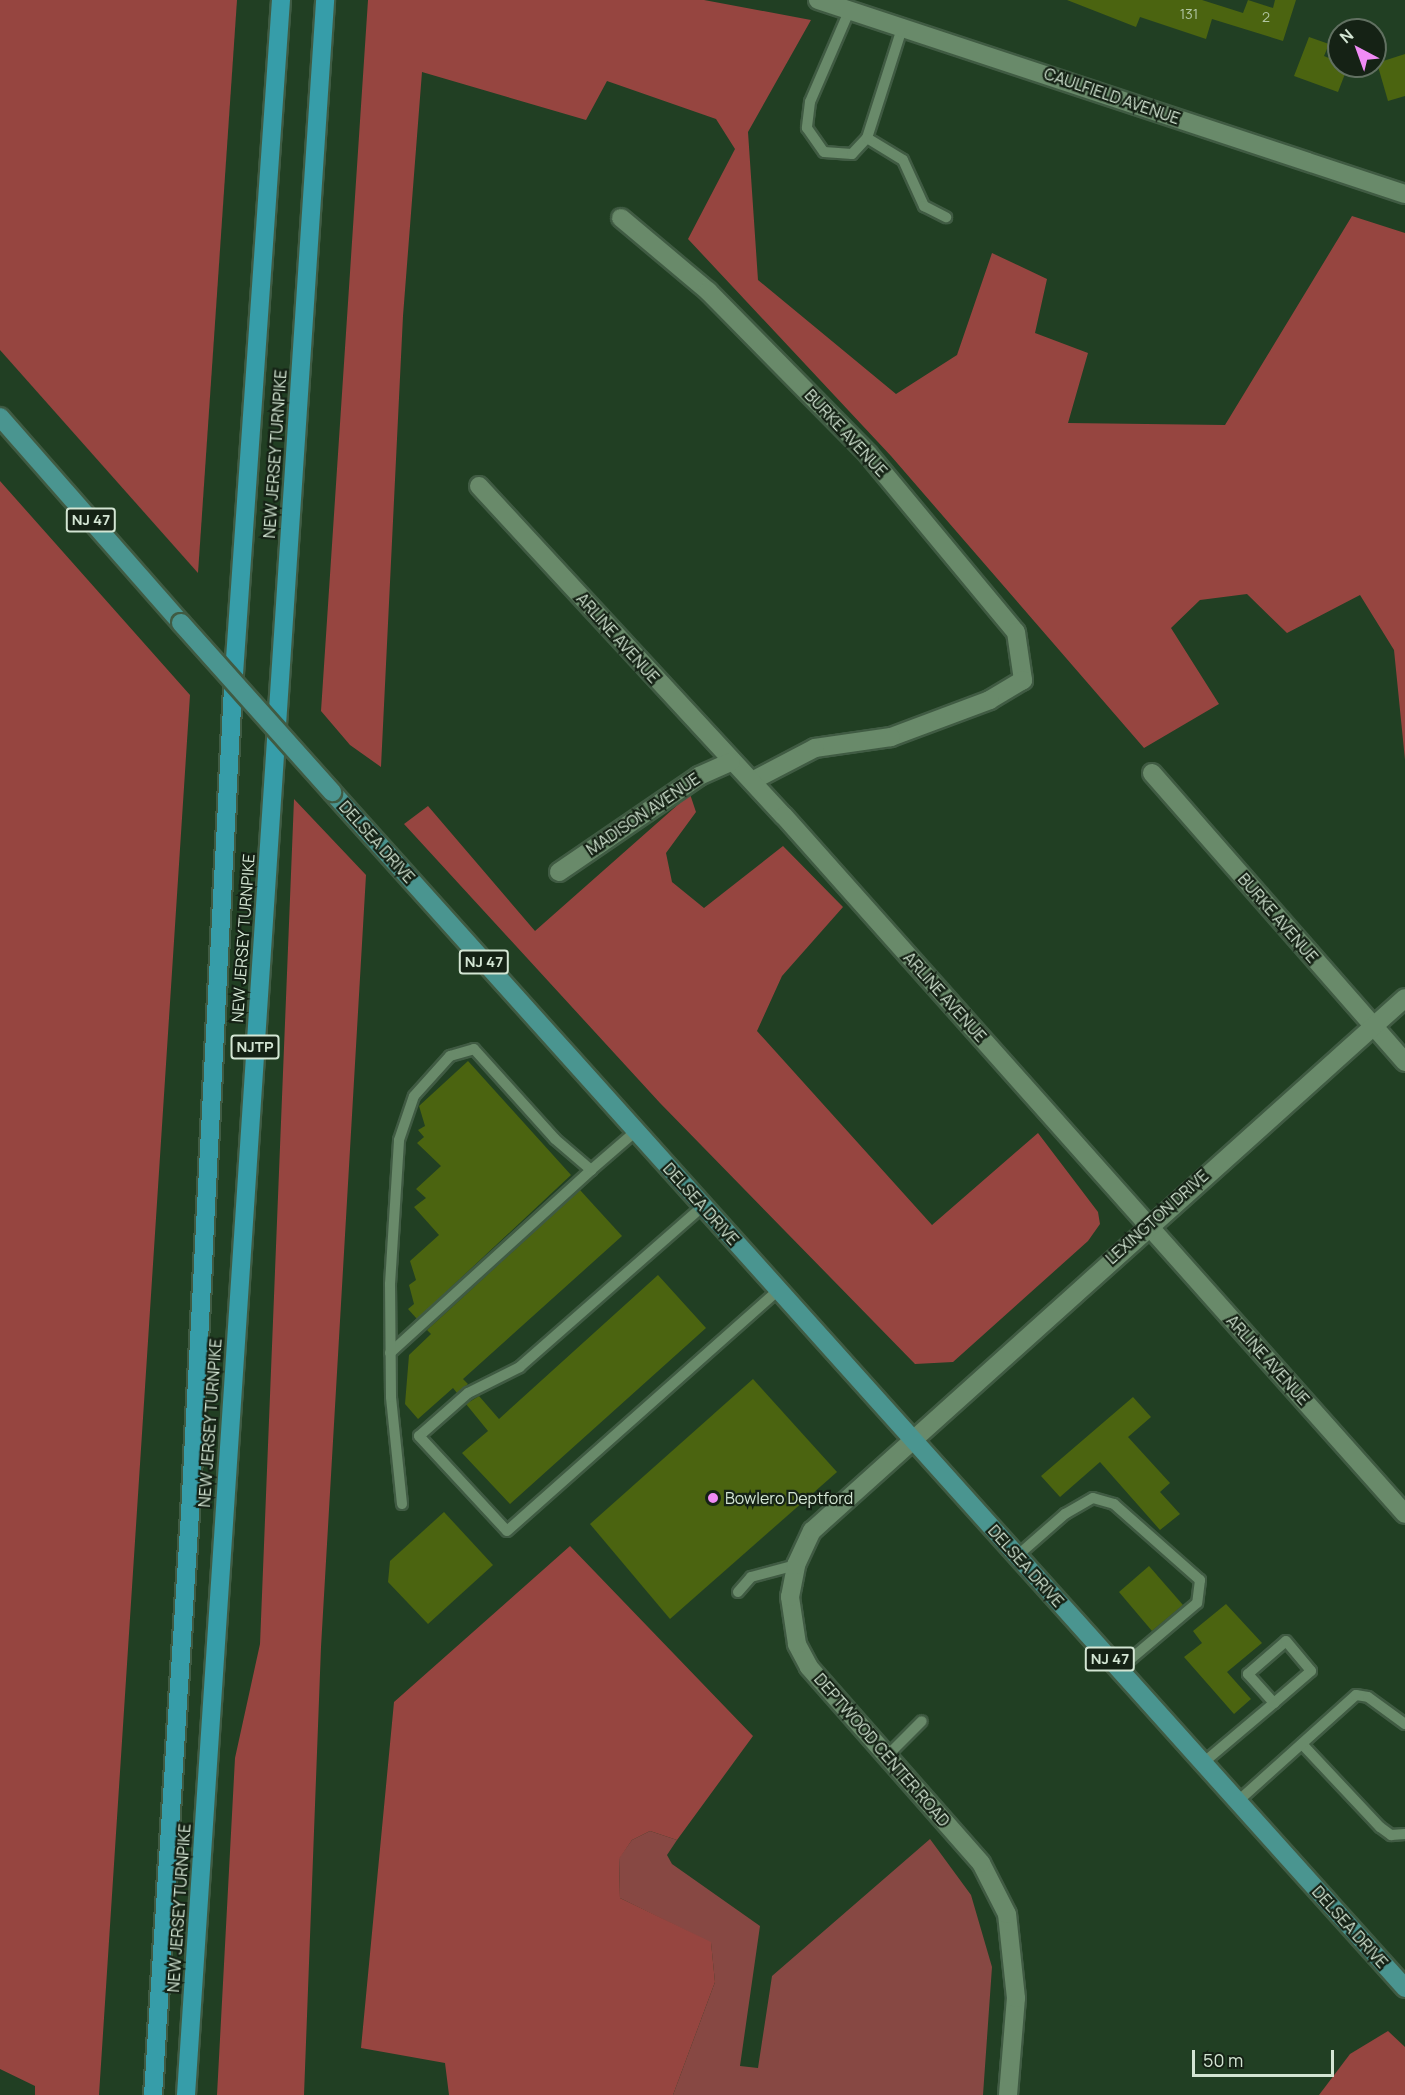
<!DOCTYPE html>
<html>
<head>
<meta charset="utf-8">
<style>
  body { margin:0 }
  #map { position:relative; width:1405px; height:2095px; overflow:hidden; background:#213f23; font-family:Manrope,sans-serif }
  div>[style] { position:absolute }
  .green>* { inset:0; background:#874843 }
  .forest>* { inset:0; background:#964540 }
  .building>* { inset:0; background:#4b6410 }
  .roads { filter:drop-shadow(2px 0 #405b43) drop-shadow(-2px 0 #405b43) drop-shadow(0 2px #405b43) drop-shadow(0 -2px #405b43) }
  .lane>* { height:10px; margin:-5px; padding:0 5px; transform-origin:5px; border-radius:5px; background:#698a6a }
  .street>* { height:18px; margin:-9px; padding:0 9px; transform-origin:9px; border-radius:9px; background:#698a6a }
  .secondary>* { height:18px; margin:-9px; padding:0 9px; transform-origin:9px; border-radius:9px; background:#698a6a }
  .primary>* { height:18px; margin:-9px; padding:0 9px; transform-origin:9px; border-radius:9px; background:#4a9590 }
  .highway>* { height:18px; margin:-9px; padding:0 9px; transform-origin:9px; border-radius:9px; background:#369da9 }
  .bridges { filter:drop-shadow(2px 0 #405b43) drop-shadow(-2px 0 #405b43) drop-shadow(0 2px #405b43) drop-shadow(0 -2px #405b43) }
  .primary-bridge>* { height:18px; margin:-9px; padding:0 9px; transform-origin:9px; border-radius:9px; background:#4a9590 }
  .dots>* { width:16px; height:16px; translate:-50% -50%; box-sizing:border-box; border:3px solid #152215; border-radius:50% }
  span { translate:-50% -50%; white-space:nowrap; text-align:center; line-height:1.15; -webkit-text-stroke:4.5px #152215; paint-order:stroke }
  .number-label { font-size:14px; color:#b1c5a2 }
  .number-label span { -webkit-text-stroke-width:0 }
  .shield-label span { padding:2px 4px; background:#152215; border:2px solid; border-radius:4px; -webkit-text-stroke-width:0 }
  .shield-label { font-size:15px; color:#d3e5d3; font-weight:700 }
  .street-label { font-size:16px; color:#d3e5d3 }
  .poi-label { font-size:16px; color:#d3e5d3 }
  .left { translate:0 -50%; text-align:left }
  .north { position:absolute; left:1327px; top:18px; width:60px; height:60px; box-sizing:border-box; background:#152215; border:2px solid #617061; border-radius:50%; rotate:319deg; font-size:16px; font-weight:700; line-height:24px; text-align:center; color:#d3e5d3 }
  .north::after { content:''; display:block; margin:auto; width:21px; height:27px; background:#f08bf5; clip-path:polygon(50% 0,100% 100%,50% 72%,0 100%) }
  .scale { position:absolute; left:1192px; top:2050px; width:142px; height:27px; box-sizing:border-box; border:3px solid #d3e5d3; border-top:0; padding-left:8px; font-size:18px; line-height:21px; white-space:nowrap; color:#d3e5d3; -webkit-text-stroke:4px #152215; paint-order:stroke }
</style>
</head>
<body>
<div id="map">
  <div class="green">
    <div style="clip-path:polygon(650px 1831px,677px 1840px,667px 1855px,672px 1864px,760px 1926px,740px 2066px,758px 2068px,772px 1976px,930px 1839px,971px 1895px,992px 1967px,983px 2095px,673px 2095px,715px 1982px,711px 1943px,620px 1898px,619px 1858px,632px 1840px)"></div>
  </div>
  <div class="forest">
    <div style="clip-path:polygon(0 0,237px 0,198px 573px,0 350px)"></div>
    <div style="clip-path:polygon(368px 0,704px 0,811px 20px,748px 132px,758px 280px,896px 394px,957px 355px,992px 253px,1047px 279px,1035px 333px,1088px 353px,1068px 423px,1225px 425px,1352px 216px,1405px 233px,1405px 760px,1394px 650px,1360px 595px,1287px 633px,1247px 594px,1200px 600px,1171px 628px,1219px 704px,1144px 748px,891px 456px,688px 239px,735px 149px,716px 119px,607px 81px,586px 120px,422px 72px,403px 316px,381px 767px,350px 745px,321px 711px)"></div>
    <div style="clip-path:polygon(0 481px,190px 695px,99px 2095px,35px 2095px,35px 2086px,0 2069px)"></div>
    <div style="clip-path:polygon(690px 794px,696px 812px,666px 853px,672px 882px,704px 908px,783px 846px,843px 907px,782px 976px,757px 1031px,932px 1225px,1038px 1133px,1098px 1212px,1100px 1224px,1088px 1241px,953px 1362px,915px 1364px,660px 1103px,404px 824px,428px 806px,535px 931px)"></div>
    <div style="clip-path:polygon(294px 799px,366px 875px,321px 1647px,304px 2095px,217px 2095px,235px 1758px,260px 1644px)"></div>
    <div style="clip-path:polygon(570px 1546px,753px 1736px,677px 1840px,650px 1831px,632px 1840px,619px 1859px,620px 1898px,711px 1942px,715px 1982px,673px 2095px,449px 2095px,445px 2063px,361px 2048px,394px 1702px)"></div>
    <div style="clip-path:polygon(1388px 2031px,1405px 2047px,1405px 2095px,1319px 2095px,1350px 2054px)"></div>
  </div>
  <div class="building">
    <div style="clip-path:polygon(1067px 0,1202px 0,1243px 13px,1248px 0,1273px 8px,1275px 0,1296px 0,1283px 41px,1212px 19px,1206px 39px,1140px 17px,1136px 27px)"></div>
    <div style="clip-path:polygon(1309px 37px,1329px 44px,1324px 56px,1348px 66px,1338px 92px,1294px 76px)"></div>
    <div style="clip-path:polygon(1405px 54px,1405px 96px,1388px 101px,1377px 63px)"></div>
    <div style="clip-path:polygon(468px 1061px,571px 1175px,417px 1319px,408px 1309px,414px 1304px,409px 1285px,416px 1280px,410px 1261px,439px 1235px,414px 1207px,426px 1198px,416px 1189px,441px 1166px,417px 1143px,424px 1137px,418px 1130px,425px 1126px,419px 1106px)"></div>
    <div style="clip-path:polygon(580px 1190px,622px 1236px,463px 1379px,468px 1384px,457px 1393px,453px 1388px,418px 1419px,405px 1404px,409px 1355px,431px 1334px,427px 1330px)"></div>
    <div style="clip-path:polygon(658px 1275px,706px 1328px,510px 1504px,462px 1453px,488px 1431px,466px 1404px,479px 1396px,499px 1419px)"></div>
    <div style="clip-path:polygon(753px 1379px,837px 1472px,670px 1619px,590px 1524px)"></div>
    <div style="clip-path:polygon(1133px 1397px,1151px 1417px,1128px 1437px,1170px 1483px,1160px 1492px,1180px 1514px,1160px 1530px,1100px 1462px,1060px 1497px,1041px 1476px)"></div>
    <div style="clip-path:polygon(444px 1512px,493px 1565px,428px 1624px,388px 1582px,390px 1561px)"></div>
    <div style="clip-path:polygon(1149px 1566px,1183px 1605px,1152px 1631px,1119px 1592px)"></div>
    <div style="clip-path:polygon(1226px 1604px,1262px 1643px,1227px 1672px,1251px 1699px,1234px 1714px,1184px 1657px,1202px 1643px,1193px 1631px)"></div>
  </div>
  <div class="roads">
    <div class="lane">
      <div style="left:850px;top:9px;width:101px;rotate:113.3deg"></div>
      <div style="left:810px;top:102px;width:26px;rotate:97deg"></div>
      <div style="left:807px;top:128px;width:29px;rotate:55deg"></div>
      <div style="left:824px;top:152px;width:28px;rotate:4deg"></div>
      <div style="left:852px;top:154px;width:22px;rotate:-47deg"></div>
      <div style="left:867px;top:138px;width:119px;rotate:-72.3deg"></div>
      <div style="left:867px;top:138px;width:42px;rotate:31.4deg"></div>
      <div style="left:903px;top:160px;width:51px;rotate:65.5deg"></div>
      <div style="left:924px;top:206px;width:25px;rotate:27deg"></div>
      <div style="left:703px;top:1206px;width:244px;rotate:138.7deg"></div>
      <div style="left:520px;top:1367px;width:58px;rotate:153.4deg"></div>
      <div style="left:468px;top:1393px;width:65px;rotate:138.7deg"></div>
      <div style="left:419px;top:1436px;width:129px;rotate:47.2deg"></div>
      <div style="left:507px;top:1531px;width:363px;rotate:-41.6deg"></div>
      <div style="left:390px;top:1353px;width:272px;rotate:-42.3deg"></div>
      <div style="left:402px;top:1504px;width:108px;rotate:-95.9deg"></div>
      <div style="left:391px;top:1397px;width:113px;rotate:-90.5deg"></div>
      <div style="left:390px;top:1284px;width:144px;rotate:-86.4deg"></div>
      <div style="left:399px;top:1140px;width:46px;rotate:-71.2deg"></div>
      <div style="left:414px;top:1096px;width:54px;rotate:-48deg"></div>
      <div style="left:450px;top:1056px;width:25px;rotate:-16deg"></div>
      <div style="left:474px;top:1049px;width:121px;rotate:48deg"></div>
      <div style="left:555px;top:1139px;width:48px;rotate:40.7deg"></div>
      <div style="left:591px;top:1170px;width:60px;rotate:-40.9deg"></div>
      <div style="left:1017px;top:1556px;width:64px;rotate:-41.2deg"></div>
      <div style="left:1065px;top:1514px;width:32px;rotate:-30deg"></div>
      <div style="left:1093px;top:1498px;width:22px;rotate:16deg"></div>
      <div style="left:1114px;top:1504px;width:115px;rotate:41.5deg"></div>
      <div style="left:1200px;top:1580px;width:23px;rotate:97deg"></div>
      <div style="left:1197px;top:1603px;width:102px;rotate:139.8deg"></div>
      <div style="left:738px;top:1592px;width:20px;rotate:-49deg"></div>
      <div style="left:751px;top:1577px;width:47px;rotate:-14.9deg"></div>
      <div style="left:1302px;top:1744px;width:114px;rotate:46.8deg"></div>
      <div style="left:1380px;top:1827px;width:14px;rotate:36deg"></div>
      <div style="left:1391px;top:1835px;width:14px;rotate:-4deg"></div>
      <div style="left:887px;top:1756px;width:49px;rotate:-45deg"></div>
      <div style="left:1203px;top:1763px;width:93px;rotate:-40.2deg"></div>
      <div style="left:1274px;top:1703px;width:39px;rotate:-132deg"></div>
      <div style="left:1248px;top:1674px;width:50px;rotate:-41deg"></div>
      <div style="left:1286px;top:1641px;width:39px;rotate:50deg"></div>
      <div style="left:1311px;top:1671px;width:49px;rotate:139.1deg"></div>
      <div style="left:1237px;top:1802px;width:160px;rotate:-42deg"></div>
      <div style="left:1356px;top:1695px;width:12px;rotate:9deg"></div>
      <div style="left:1368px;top:1697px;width:46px;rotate:36.1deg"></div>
    </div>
    <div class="street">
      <div style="left:621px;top:218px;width:114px;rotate:40deg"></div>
      <div style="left:708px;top:291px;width:228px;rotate:45.5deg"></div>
      <div style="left:868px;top:454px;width:231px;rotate:50.3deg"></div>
      <div style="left:1016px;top:632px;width:49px;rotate:81.7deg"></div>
      <div style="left:1023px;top:680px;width:39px;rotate:149deg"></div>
      <div style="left:990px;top:700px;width:106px;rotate:159.5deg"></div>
      <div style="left:891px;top:737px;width:77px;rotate:171.8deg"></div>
      <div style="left:815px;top:748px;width:71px;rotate:152.4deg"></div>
      <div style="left:479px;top:486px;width:449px;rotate:47.3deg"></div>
      <div style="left:784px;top:816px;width:934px;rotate:48.34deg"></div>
      <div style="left:1152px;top:773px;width:384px;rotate:48.8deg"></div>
      <div style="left:559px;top:872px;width:170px;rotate:-34.4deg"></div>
      <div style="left:699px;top:776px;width:35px;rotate:-24deg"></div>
      <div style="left:1008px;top:2095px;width:97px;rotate:-85.3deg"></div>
      <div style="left:1016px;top:1998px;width:84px;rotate:-96.1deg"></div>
      <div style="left:1007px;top:1914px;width:57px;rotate:-117deg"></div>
      <div style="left:981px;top:1863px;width:261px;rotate:-131.3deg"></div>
      <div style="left:809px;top:1667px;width:26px;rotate:-118deg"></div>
      <div style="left:797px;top:1644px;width:48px;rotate:-98.5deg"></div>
      <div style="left:790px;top:1597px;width:33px;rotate:-79deg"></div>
      <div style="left:796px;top:1565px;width:38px;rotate:-65deg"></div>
      <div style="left:812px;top:1531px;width:797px;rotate:-41.95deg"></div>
    </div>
    <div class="secondary">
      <div style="left:818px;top:0;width:618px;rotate:18.29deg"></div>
    </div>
    <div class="primary">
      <div style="left:0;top:417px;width:274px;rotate:48.7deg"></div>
      <div style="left:332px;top:792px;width:1607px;rotate:48.1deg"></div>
    </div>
    <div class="highway">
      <div style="left:153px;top:2095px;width:582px;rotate:-86.36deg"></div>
      <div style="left:190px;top:1514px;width:827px;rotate:-87.02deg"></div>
      <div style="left:233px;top:688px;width:690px;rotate:-86.01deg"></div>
      <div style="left:186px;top:2095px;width:2100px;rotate:-86.2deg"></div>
    </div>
  </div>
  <div class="bridges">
    <div class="primary-bridge">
      <div style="left:181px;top:623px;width:227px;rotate:48.2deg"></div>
    </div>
  </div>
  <div class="dots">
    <div style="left:713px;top:1498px;background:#f08bf5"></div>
  </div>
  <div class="number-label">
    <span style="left:1189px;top:14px">131</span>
    <span style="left:1266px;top:17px">2</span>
  </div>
  <div class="shield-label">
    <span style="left:91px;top:520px">NJ 47</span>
    <span style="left:484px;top:962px">NJ 47</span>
    <span style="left:255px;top:1047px">NJTP</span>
    <span style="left:1110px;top:1659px">NJ 47</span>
  </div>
  <div class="street-label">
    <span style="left:1112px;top:96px;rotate:19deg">CAULFIELD AVENUE</span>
    <span style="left:846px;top:433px;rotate:47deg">BURKE AVENUE</span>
    <span style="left:275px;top:454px;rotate:-86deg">NEW JERSEY TURNPIKE</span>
    <span style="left:618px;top:638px;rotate:48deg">ARLINE AVENUE</span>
    <span style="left:643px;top:814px;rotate:-34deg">MADISON AVENUE</span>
    <span style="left:377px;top:842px;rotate:48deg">DELSEA DRIVE</span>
    <span style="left:1278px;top:918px;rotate:49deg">BURKE AVENUE</span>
    <span style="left:243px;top:938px;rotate:-86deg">NEW JERSEY TURNPIKE</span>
    <span style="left:945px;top:997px;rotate:48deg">ARLINE AVENUE</span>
    <span style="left:701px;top:1204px;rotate:48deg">DELSEA DRIVE</span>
    <span style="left:1157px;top:1217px;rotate:-42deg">LEXINGTON DRIVE</span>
    <span style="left:1268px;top:1360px;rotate:48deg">ARLINE AVENUE</span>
    <span style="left:210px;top:1423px;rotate:-86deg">NEW JERSEY TURNPIKE</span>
    <span style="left:1026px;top:1566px;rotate:48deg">DELSEA DRIVE</span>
    <span style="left:882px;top:1750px;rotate:49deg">DEPTWOOD CENTER ROAD</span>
    <span style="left:179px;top:1908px;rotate:-86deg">NEW JERSEY TURNPIKE</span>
    <span style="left:1350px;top:1927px;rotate:48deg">DELSEA DRIVE</span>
  </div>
  <div class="poi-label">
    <span class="left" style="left:725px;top:1498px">Bowlero Deptford</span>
  </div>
  <div class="north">N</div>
  <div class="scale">50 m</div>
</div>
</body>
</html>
